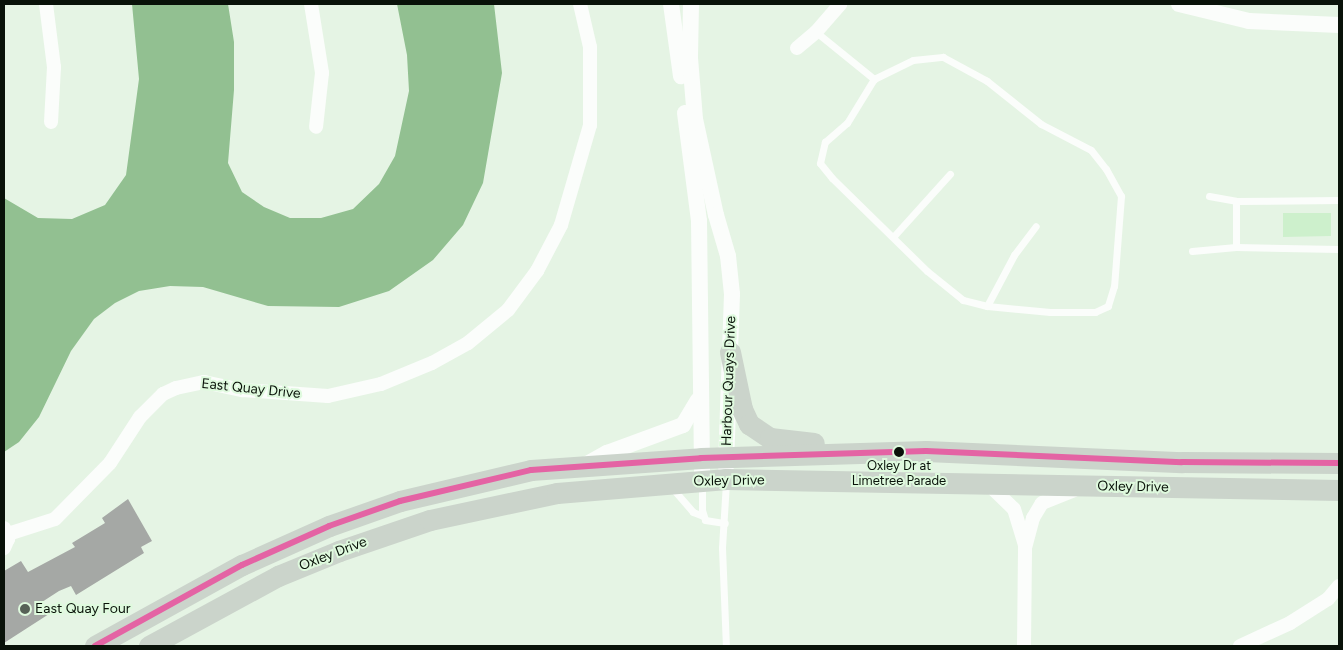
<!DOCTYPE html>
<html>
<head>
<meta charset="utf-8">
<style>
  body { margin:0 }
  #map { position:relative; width:1343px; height:650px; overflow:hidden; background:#e5f4e4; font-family:Figtree,sans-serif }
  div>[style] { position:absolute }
  .green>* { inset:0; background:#cdf0cc }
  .water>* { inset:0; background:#92c091 }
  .building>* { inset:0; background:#a5a8a5 }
  .service>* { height:7px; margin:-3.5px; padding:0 3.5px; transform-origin:3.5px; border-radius:3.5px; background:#fbfdfb }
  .minor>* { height:14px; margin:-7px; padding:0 7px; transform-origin:7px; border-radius:7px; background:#fbfdfb }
  .tertiary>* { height:16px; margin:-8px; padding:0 8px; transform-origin:8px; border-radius:8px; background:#fbfdfb }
  .primary>* { height:21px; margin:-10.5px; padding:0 10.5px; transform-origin:10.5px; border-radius:10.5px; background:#cbd4cb }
  .bus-1>* { height:6px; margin:-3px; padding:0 3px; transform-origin:3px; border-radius:3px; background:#e463a4 }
  .dots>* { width:14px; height:14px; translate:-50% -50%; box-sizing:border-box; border:2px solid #dffade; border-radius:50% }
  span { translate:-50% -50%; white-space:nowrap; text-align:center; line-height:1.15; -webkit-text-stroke:4px #dffade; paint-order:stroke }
  .bus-label { font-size:13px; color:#091209 }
  .street-label { font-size:14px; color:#091209 }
  .poi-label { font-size:14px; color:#091209 }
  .left { translate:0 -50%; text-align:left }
  .frame { position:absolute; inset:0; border:5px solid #091209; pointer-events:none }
</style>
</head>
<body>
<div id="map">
  <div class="green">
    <div style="clip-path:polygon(1283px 213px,1331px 213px,1331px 236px,1283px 237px)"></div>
  </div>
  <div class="water">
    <div style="clip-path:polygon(132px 4px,228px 4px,234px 42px,234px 90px,228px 163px,242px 192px,264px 207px,290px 218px,321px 218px,353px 209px,379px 184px,395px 156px,409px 91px,407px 55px,397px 4px,494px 4px,502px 73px,483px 183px,463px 225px,433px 260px,389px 291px,339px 307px,268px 306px,203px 287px,170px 286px,139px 291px,115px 303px,94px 319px,71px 351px,39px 417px,19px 442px,4px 452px,4px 198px,38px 218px,72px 219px,105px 205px,126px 175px,139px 79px)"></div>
  </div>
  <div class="building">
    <div style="clip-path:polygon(128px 499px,152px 541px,141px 547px,144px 553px,76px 595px,71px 586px,59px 591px,42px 602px,49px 614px,4px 643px,4px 571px,21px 561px,28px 572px,75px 547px,72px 543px,105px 523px,102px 518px)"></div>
  </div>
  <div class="service">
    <div style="left:816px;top:32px;width:75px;rotate:39deg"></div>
    <div style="left:943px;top:57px;width:50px;rotate:28.6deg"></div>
    <div style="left:987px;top:81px;width:69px;rotate:38.5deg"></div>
    <div style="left:1041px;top:124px;width:56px;rotate:27.5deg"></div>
    <div style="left:1091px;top:150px;width:24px;rotate:52deg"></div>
    <div style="left:1106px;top:169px;width:31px;rotate:61deg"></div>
    <div style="left:1121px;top:196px;width:90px;rotate:94.4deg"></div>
    <div style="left:1114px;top:286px;width:21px;rotate:107deg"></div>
    <div style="left:1108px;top:306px;width:14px;rotate:155deg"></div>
    <div style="left:1095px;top:312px;width:45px;rotate:180deg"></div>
    <div style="left:1050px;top:312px;width:63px;rotate:-174.6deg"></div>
    <div style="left:987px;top:306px;width:25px;rotate:-166deg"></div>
    <div style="left:963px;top:300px;width:46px;rotate:-141.1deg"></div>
    <div style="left:927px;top:271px;width:133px;rotate:-135.6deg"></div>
    <div style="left:832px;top:178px;width:19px;rotate:-129deg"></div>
    <div style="left:820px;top:163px;width:22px;rotate:-77deg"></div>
    <div style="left:825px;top:142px;width:29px;rotate:-41deg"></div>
    <div style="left:847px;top:123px;width:52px;rotate:-58.5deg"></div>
    <div style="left:874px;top:79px;width:43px;rotate:-26deg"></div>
    <div style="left:913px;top:60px;width:30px;rotate:-6deg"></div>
    <div style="left:1209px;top:196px;width:27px;rotate:10deg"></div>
    <div style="left:1236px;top:201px;width:103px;rotate:-0.6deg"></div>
    <div style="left:893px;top:237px;width:85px;rotate:-47.9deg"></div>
    <div style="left:1236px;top:247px;width:46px;rotate:-90deg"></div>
    <div style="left:1192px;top:251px;width:44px;rotate:-5.2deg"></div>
    <div style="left:1236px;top:247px;width:103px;rotate:1.1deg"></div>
    <div style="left:987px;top:306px;width:58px;rotate:-62.1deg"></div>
    <div style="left:1014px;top:255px;width:36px;rotate:-53deg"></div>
    <div style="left:726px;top:482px;width:66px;rotate:93.5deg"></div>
    <div style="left:722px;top:548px;width:98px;rotate:87.7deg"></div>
    <div style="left:702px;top:484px;width:26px;rotate:90deg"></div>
    <div style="left:702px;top:510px;width:10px;rotate:73deg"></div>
    <div style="left:705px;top:520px;width:20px;rotate:9deg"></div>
    <div style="left:673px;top:489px;width:30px;rotate:49deg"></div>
    <div style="left:693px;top:512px;width:11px;rotate:22deg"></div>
  </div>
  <div class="minor">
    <div style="left:46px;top:4px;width:64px;rotate:82.8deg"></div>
    <div style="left:54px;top:67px;width:55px;rotate:93.1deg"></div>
    <div style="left:311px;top:4px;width:70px;rotate:80.9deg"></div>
    <div style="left:322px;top:73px;width:54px;rotate:96.3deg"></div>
    <div style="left:797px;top:48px;width:25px;rotate:-40deg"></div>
    <div style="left:816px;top:32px;width:37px;rotate:-49deg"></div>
    <div style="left:987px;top:483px;width:37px;rotate:44deg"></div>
    <div style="left:1014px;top:509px;width:38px;rotate:73deg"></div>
    <div style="left:4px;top:528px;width:12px;rotate:70deg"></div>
    <div style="left:8px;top:539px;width:10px;rotate:114deg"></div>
    <div style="left:8px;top:534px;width:49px;rotate:-17.7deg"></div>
    <div style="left:55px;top:519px;width:78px;rotate:-45.5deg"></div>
    <div style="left:110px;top:463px;width:55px;rotate:-56.9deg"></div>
    <div style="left:140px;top:417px;width:33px;rotate:-45deg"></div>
    <div style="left:163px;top:394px;width:14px;rotate:-25deg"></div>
    <div style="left:176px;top:388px;width:29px;rotate:-12deg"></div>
    <div style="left:204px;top:382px;width:40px;rotate:12deg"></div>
    <div style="left:243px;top:390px;width:85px;rotate:4deg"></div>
    <div style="left:328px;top:396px;width:54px;rotate:-12.8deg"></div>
    <div style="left:381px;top:384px;width:55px;rotate:-22.4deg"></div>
    <div style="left:432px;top:363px;width:41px;rotate:-29.1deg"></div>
    <div style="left:468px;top:343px;width:52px;rotate:-39.5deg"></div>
    <div style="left:508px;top:310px;width:49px;rotate:-53.4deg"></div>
    <div style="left:537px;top:271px;width:52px;rotate:-62.4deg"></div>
    <div style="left:561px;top:225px;width:104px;rotate:-73.8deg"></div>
    <div style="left:590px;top:125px;width:78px;rotate:-90deg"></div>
    <div style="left:590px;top:47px;width:44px;rotate:-103.1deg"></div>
    <div style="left:1024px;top:646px;width:98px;rotate:-89.4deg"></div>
    <div style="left:1025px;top:548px;width:31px;rotate:-75deg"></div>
    <div style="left:1033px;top:518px;width:17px;rotate:-59deg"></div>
    <div style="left:1042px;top:503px;width:35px;rotate:-22deg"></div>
    <div style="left:1240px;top:646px;width:55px;rotate:-24.7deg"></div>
    <div style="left:1290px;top:623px;width:45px;rotate:-32.3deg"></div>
    <div style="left:1328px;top:599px;width:17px;rotate:-50deg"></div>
  </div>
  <div class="tertiary">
    <div style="left:671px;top:4px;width:73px;rotate:82.1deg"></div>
    <div style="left:691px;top:4px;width:54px;rotate:91.1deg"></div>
    <div style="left:690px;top:58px;width:61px;rotate:85.3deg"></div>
    <div style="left:695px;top:119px;width:98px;rotate:77.7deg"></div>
    <div style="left:716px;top:215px;width:43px;rotate:73.7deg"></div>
    <div style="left:728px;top:256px;width:38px;rotate:84deg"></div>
    <div style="left:732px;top:294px;width:173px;rotate:92deg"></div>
    <div style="left:1179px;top:4px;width:72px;rotate:13.7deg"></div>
    <div style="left:1249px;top:21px;width:90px;rotate:2.5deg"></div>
    <div style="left:685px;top:113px;width:109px;rotate:82.6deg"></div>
    <div style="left:699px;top:221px;width:260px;rotate:89.3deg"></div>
    <div style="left:587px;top:464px;width:23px;rotate:-29deg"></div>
    <div style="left:607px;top:453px;width:81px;rotate:-20.2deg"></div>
    <div style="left:683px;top:425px;width:29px;rotate:-59deg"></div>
  </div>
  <div class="primary">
    <div style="left:730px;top:352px;width:58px;rotate:78.1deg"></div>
    <div style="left:742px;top:409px;width:17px;rotate:65deg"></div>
    <div style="left:749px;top:424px;width:25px;rotate:34deg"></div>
    <div style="left:770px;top:438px;width:44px;rotate:6.5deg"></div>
    <div style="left:95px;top:646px;width:168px;rotate:-28.9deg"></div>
    <div style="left:242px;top:565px;width:95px;rotate:-24.1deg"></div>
    <div style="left:329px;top:526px;width:75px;rotate:-19.4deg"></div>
    <div style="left:400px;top:501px;width:135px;rotate:-13.3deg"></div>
    <div style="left:531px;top:470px;width:170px;rotate:-4deg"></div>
    <div style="left:701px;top:458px;width:225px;rotate:-1.8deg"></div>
    <div style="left:926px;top:451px;width:256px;rotate:2.5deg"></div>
    <div style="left:1182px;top:462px;width:157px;rotate:0.4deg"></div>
    <div style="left:149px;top:646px;width:147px;rotate:-28.5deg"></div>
    <div style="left:278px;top:576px;width:66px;rotate:-22.3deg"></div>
    <div style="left:339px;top:551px;width:96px;rotate:-18.8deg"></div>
    <div style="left:430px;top:520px;width:130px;rotate:-12deg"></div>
    <div style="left:557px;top:493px;width:170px;rotate:-4.7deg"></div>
    <div style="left:726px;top:479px;width:613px;rotate:1.03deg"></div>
  </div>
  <div class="bus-1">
    <div style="left:95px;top:646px;width:168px;rotate:-28.9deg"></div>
    <div style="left:242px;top:565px;width:95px;rotate:-24.1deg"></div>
    <div style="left:329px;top:526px;width:75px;rotate:-19.4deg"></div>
    <div style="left:400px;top:501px;width:135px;rotate:-13.3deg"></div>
    <div style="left:531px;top:470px;width:170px;rotate:-4deg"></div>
    <div style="left:701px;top:458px;width:225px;rotate:-1.8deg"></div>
    <div style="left:926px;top:451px;width:256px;rotate:2.5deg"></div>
    <div style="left:1182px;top:462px;width:157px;rotate:0.4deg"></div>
  </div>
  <div class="dots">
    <div style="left:899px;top:452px;background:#091209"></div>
    <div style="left:25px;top:609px;background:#566156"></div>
  </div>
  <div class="bus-label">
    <span style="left:899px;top:474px">Oxley Dr at<br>Limetree Parade</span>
  </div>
  <div class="street-label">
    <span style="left:729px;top:381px;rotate:-88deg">Harbour Quays Drive</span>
    <span style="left:251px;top:389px;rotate:6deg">East Quay Drive</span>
    <span style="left:729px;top:481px;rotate:-1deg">Oxley Drive</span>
    <span style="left:1133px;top:487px;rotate:1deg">Oxley Drive</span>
    <span style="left:333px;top:554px;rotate:-21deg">Oxley Drive</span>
  </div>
  <div class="poi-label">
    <span class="left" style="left:35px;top:609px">East Quay Four</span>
  </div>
  <div class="frame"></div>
</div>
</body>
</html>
